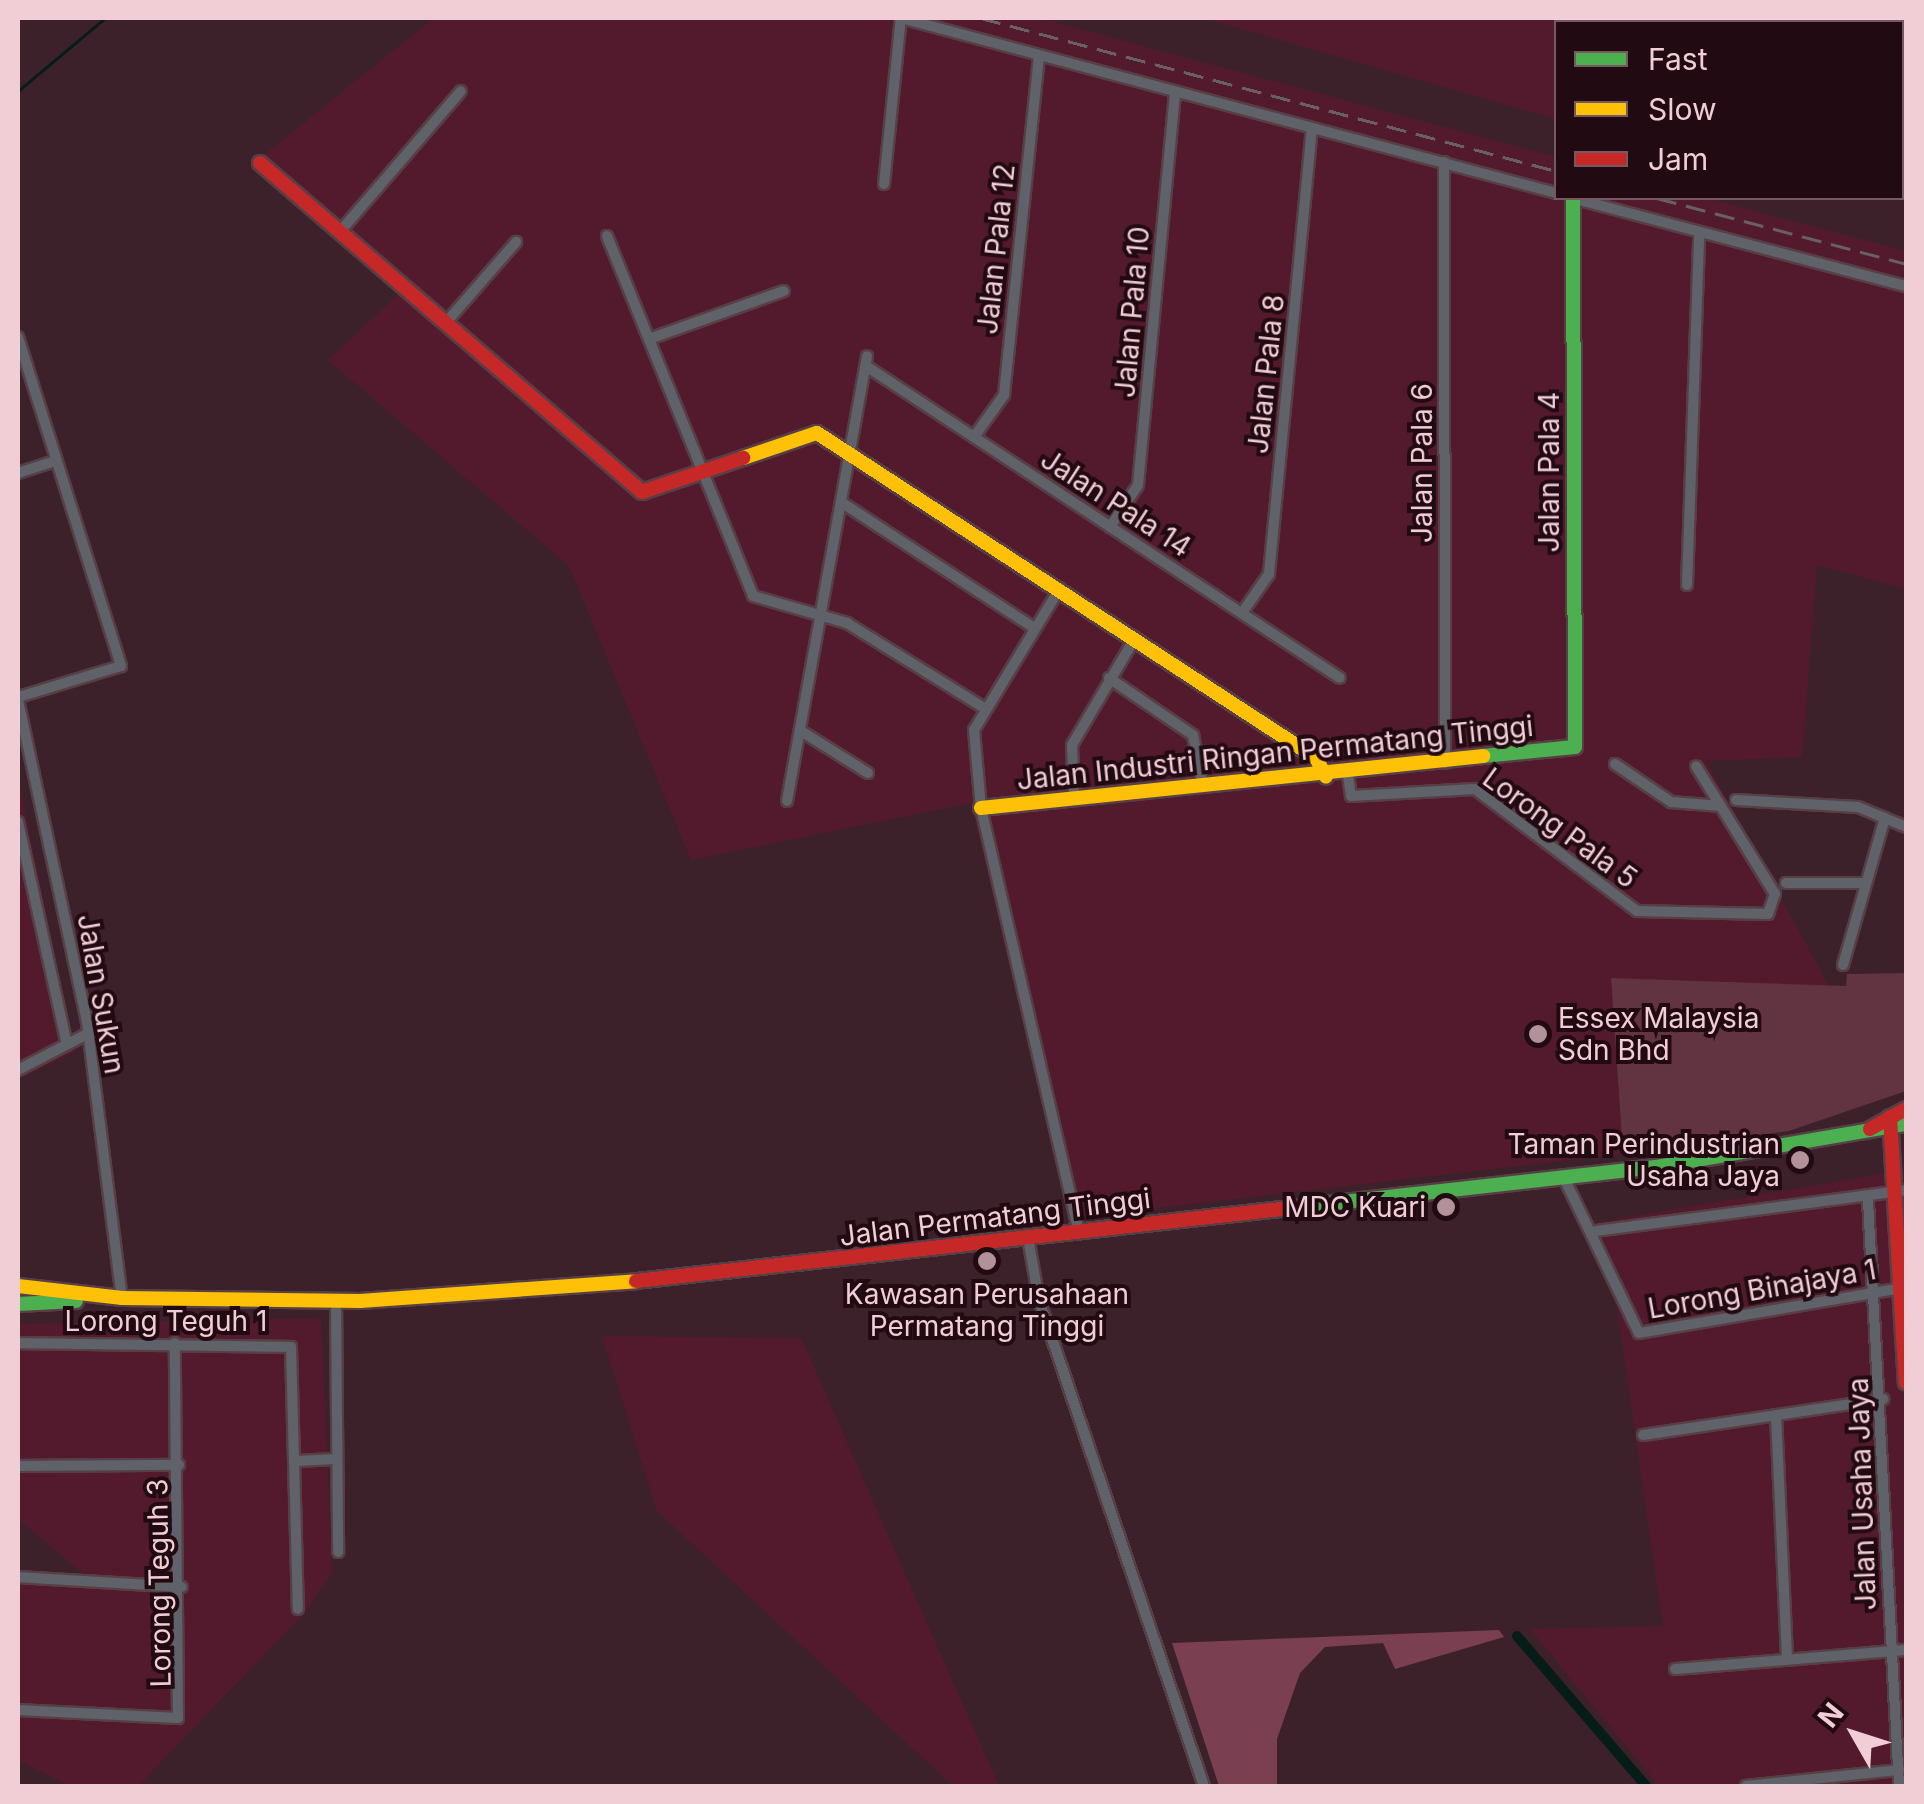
<!DOCTYPE html>
<html>
<head>
<meta charset="utf-8">
<style>
  body { margin:0 }
  #map { position:relative; width:1924px; height:1804px; overflow:hidden; background:#3d212a; font-family:Inter,sans-serif }
  div>[style] { position:absolute }
  .built>* { inset:0; background:#531a2e }
  .green>* { inset:0; background:#623341 }
  .forest>* { inset:0; background:#7b3f52 }
  .stream>* { height:2.5px; margin:-1.25px; padding:0 1.25px; transform-origin:1.25px; border-radius:1.25px; background:#051c19 }
  .canal>* { height:10px; margin:-5px; padding:0 5px; transform-origin:5px; border-radius:5px; background:#051c19 }
  .roads { filter:drop-shadow(2px 0 #573f46) drop-shadow(-2px 0 #573f46) drop-shadow(0 2px #573f46) drop-shadow(0 -2px #573f46) }
  .street>* { height:10px; margin:-5px; padding:0 5px; transform-origin:5px; border-radius:5px; background:#606269 }
  .fast>* { height:14px; margin:-7px; padding:0 7px; transform-origin:7px; border-radius:7px; background:#4caf50 }
  .slow>* { height:14px; margin:-7px; padding:0 7px; transform-origin:7px; border-radius:7px; background:#ffc107 }
  .jam>* { height:14px; margin:-7px; padding:0 7px; transform-origin:7px; border-radius:7px; background:#c62828 }
  .rail>* { height:2.5px; margin-top:-1.25px; transform-origin:0; background:repeating-linear-gradient(90deg,#696066 0 20px,transparent 0 30px) }
  .dots>* { width:28px; height:28px; translate:-50% -50%; box-sizing:border-box; border:5px solid #220a12; border-radius:50% }
  span { translate:-50% -50%; white-space:nowrap; text-align:center; line-height:1.15; -webkit-text-stroke:8px #220a12; paint-order:stroke }
  .street-label { font-size:28px; color:#f1cdd6 }
  .poi-label { font-size:28px; color:#f1cdd6 }
  .left { translate:0 -50%; text-align:left }
  .right { translate:-100% -50%; text-align:right }
  .frame { position:absolute; inset:0; border:20px solid #f1cdd6; pointer-events:none }
  .legend { position:absolute; left:1554px; top:20px; width:350px; height:180px; box-sizing:border-box; background:#220a12; border:2px solid #755860; margin:0; padding:12px 18px; list-style:none; font-size:30px; color:#f1cdd6 }
  .legend li { display:flex; align-items:center; gap:20px; height:50px }
  .legend b { width:50px; border:2px solid #755860 }
  .north { position:absolute; left:1804px; top:1684px; width:100px; height:100px; -webkit-text-stroke:8px #220a12; paint-order:stroke; rotate:309deg; font-size:28px; font-weight:700; line-height:40px; text-align:center; color:#f1cdd6 }
  .north::after { content:''; display:block; margin:auto; width:35px; height:45px; background:#f1cdd6; clip-path:polygon(50% 0,100% 100%,50% 72%,0 100%) }
</style>
</head>
<body>
<div id="map">
  <div class="built">
    <div style="clip-path:polygon(434px 18px,1039px 18px,1556px 157px,1556px 198px,1706px 198px,1906px 251px,1906px 589px,1817px 565px,1802px 757px,1706px 761px,1829px 986px,1611px 978px,1623px 1154px,1069px 1218px,971px 803px,691px 860px,569px 566px,328px 360px,402px 291px,253px 164px)"></div>
    <div style="clip-path:polygon(1204px 18px,1760px 18px,1556px 22px,1556px 119px)"></div>
    <div style="clip-path:polygon(1763px 18px,1906px 18px,1906px 200px,1898px 198px,1902px 22px)"></div>
    <div style="clip-path:polygon(18px 778px,75px 1052px,18px 1079px)"></div>
    <div style="clip-path:polygon(1906px 1162px,1906px 1786px,1659px 1786px,1530px 1629px,1663px 1626px,1614px 1286px,1587px 1224px,1888px 1173px)"></div>
    <div style="clip-path:polygon(321px 1318px,332px 1573px,306px 1611px,138px 1786px,70px 1786px,18px 1760px,18px 1569px,84px 1574px,18px 1519px,18px 1324px)"></div>
    <div style="clip-path:polygon(602px 1336px,801px 1338px,999px 1786px,953px 1786px,657px 1511px)"></div>
  </div>
  <div class="green">
    <div style="clip-path:polygon(1906px 973px,1906px 1091px,1789px 1131px,1623px 1154px,1611px 978px,1846px 986px,1847px 974px)"></div>
  </div>
  <div class="forest">
    <div style="clip-path:polygon(1499px 1630px,1504px 1637px,1395px 1669px,1383px 1643px,1325px 1647px,1300px 1673px,1277px 1739px,1277px 1786px,1219px 1786px,1172px 1643px)"></div>
  </div>
  <div class="stream">
    <div style="left:18px;top:91px;width:114px;rotate:-40deg"></div>
  </div>
  <div class="canal">
    <div style="left:1517px;top:1636px;width:198px;rotate:49.3deg"></div>
  </div>
  <div class="roads">
    <div class="street">
      <div style="left:1773px;top:22px;width:5px;rotate:-53deg"></div>
      <div style="left:1902px;top:94px;width:4px;rotate:14deg"></div>
      <div style="left:1444px;top:162px;width:601px;rotate:89.9deg"></div>
      <div style="left:884px;top:184px;width:167px;rotate:-84.2deg"></div>
      <div style="left:901px;top:18px;width:678px;rotate:14.96deg"></div>
      <div style="left:1572px;top:198px;width:345px;rotate:14.8deg"></div>
      <div style="left:344px;top:227px;width:179px;rotate:-49.3deg"></div>
      <div style="left:607px;top:236px;width:388px;rotate:67.9deg"></div>
      <div style="left:753px;top:596px;width:98px;rotate:16deg"></div>
      <div style="left:847px;top:623px;width:161px;rotate:31.8deg"></div>
      <div style="left:450px;top:318px;width:101px;rotate:-49deg"></div>
      <div style="left:18px;top:337px;width:345px;rotate:72.6deg"></div>
      <div style="left:121px;top:666px;width:108px;rotate:163.2deg"></div>
      <div style="left:649px;top:339px;width:143px;rotate:-19.6deg"></div>
      <div style="left:866px;top:366px;width:567px;rotate:33.35deg"></div>
      <div style="left:974px;top:437px;width:52px;rotate:-54.5deg"></div>
      <div style="left:1004px;top:395px;width:340px;rotate:-84.1deg"></div>
      <div style="left:18px;top:473px;width:39px;rotate:-18deg"></div>
      <div style="left:844px;top:504px;width:227px;rotate:33.1deg"></div>
      <div style="left:1110px;top:527px;width:50px;rotate:-56.3deg"></div>
      <div style="left:1138px;top:485px;width:393px;rotate:-84.6deg"></div>
      <div style="left:1687px;top:585px;width:351px;rotate:-88deg"></div>
      <div style="left:1060px;top:588px;width:166px;rotate:121.2deg"></div>
      <div style="left:974px;top:730px;width:78px;rotate:84.9deg"></div>
      <div style="left:981px;top:808px;width:436px;rotate:77deg"></div>
      <div style="left:1242px;top:613px;width:47px;rotate:-55.3deg"></div>
      <div style="left:1269px;top:574px;width:445px;rotate:-84.5deg"></div>
      <div style="left:1109px;top:678px;width:102px;rotate:34.2deg"></div>
      <div style="left:1193px;top:735px;width:53px;rotate:79.1deg"></div>
      <div style="left:18px;top:700px;width:329px;rotate:77.9deg"></div>
      <div style="left:87px;top:1022px;width:278px;rotate:82.8deg"></div>
      <div style="left:801px;top:731px;width:79px;rotate:32.1deg"></div>
      <div style="left:1615px;top:764px;width:68px;rotate:34.2deg"></div>
      <div style="left:1671px;top:802px;width:50px;rotate:4.6deg"></div>
      <div style="left:1348px;top:775px;width:21px;rotate:82deg"></div>
      <div style="left:1351px;top:796px;width:124px;rotate:-3.2deg"></div>
      <div style="left:1475px;top:789px;width:203px;rotate:37deg"></div>
      <div style="left:1637px;top:911px;width:131px;rotate:1.3deg"></div>
      <div style="left:1768px;top:914px;width:21px;rotate:-71deg"></div>
      <div style="left:1775px;top:894px;width:150px;rotate:-121.7deg"></div>
      <div style="left:1074px;top:799px;width:54px;rotate:-92.1deg"></div>
      <div style="left:1072px;top:745px;width:124px;rotate:-59.5deg"></div>
      <div style="left:1736px;top:800px;width:122px;rotate:3.3deg"></div>
      <div style="left:1858px;top:807px;width:52px;rotate:22.6deg"></div>
      <div style="left:787px;top:801px;width:452px;rotate:-79.8deg"></div>
      <div style="left:18px;top:822px;width:227px;rotate:77.6deg"></div>
      <div style="left:1786px;top:883px;width:80px"></div>
      <div style="left:1843px;top:965px;width:153px;rotate:-74.1deg"></div>
      <div style="left:18px;top:1070px;width:80px;rotate:-27.5deg"></div>
      <div style="left:1563px;top:1176px;width:174px;rotate:64.2deg"></div>
      <div style="left:1639px;top:1333px;width:267px;rotate:-9.7deg"></div>
      <div style="left:1868px;top:1200px;width:587px;rotate:86.97deg"></div>
      <div style="left:1596px;top:1231px;width:313px;rotate:-7.5deg"></div>
      <div style="left:1028px;top:1238px;width:63px;rotate:79.9deg"></div>
      <div style="left:1039px;top:1300px;width:513px;rotate:71.25deg"></div>
      <div style="left:336px;top:1301px;width:251px;rotate:89.5deg"></div>
      <div style="left:18px;top:1343px;width:273px;rotate:0.8deg"></div>
      <div style="left:291px;top:1347px;width:262px;rotate:88.5deg"></div>
      <div style="left:1776px;top:1415px;width:244px;rotate:87.4deg"></div>
      <div style="left:1643px;top:1435px;width:243px;rotate:-8.5deg"></div>
      <div style="left:296px;top:1461px;width:40px;rotate:-2.9deg"></div>
      <div style="left:18px;top:1466px;width:161px;rotate:-0.4deg"></div>
      <div style="left:18px;top:1577px;width:164px;rotate:3.5deg"></div>
      <div style="left:1675px;top:1669px;width:232px;rotate:-4.7deg"></div>
      <div style="left:18px;top:1710px;width:160px;rotate:2.9deg"></div>
      <div style="left:178px;top:1718px;width:375px;rotate:-90.5deg"></div>
      <div style="left:1746px;top:1786px;width:154px;rotate:-6deg"></div>
    </div>
    <div class="fast">
      <div style="left:1483px;top:756px;width:92px;rotate:-5.6deg"></div>
      <div style="left:1575px;top:747px;width:549px;rotate:-90.21deg"></div>
      <div style="left:1308px;top:1206px;width:356px;rotate:-6.4deg"></div>
      <div style="left:1662px;top:1166px;width:248px;rotate:-9.8deg"></div>
      <div style="left:18px;top:1304px;width:58px;rotate:-3deg"></div>
    </div>
    <div class="slow">
      <div style="left:743px;top:458px;width:78px;rotate:-18.7deg"></div>
      <div style="left:817px;top:433px;width:596px;rotate:33.08deg"></div>
      <div style="left:1316px;top:758px;width:21px;rotate:62deg"></div>
      <div style="left:981px;top:808px;width:505px;rotate:-5.91deg"></div>
      <div style="left:18px;top:1286px;width:105px;rotate:6.6deg"></div>
      <div style="left:122px;top:1298px;width:238px;rotate:0.7deg"></div>
      <div style="left:360px;top:1301px;width:277px;rotate:-4.1deg"></div>
    </div>
    <div class="jam">
      <div style="left:260px;top:163px;width:504px;rotate:40.74deg"></div>
      <div style="left:642px;top:492px;width:107px;rotate:-18.6deg"></div>
      <div style="left:1890px;top:1117px;width:266px;rotate:86.6deg"></div>
      <div style="left:1870px;top:1129px;width:41px;rotate:-29.1deg"></div>
      <div style="left:636px;top:1281px;width:676px;rotate:-6.37deg"></div>
    </div>
  </div>
  <div class="rail">
    <div style="left:981px;top:18px;width:595px;rotate:14.9deg"></div>
    <div style="left:1657px;top:198px;width:258px;rotate:14.8deg"></div>
  </div>
  <div class="dots">
    <div style="left:1538px;top:1034px;background:#b2919a"></div>
    <div style="left:1800px;top:1160px;background:#b2919a"></div>
    <div style="left:1446px;top:1207px;background:#b2919a"></div>
    <div style="left:987px;top:1261px;background:#b2919a"></div>
  </div>
  <div class="street-label">
    <span style="left:996px;top:249px;rotate:-84deg">Jalan Pala 12</span>
    <span style="left:1132px;top:312px;rotate:-85deg">Jalan Pala 10</span>
    <span style="left:1266px;top:374px;rotate:-84deg">Jalan Pala 8</span>
    <span style="left:1422px;top:463px;rotate:-90deg">Jalan Pala 6</span>
    <span style="left:1549px;top:472px;rotate:-90deg">Jalan Pala 4</span>
    <span style="left:1116px;top:503px;rotate:33deg">Jalan Pala 14</span>
    <span style="left:1275px;top:753px;rotate:-6deg">Jalan Industri Ringan Permatang Tinggi</span>
    <span style="left:1560px;top:828px;rotate:36deg">Lorong Pala 5</span>
    <span style="left:101px;top:994px;rotate:80deg">Jalan Sukun</span>
    <span style="left:995px;top:1217px;rotate:-7deg">Jalan Permatang Tinggi</span>
    <span style="left:1762px;top:1289px;rotate:-10deg">Lorong Binajaya 1</span>
    <span style="left:166px;top:1321px">Lorong Teguh 1</span>
    <span style="left:1862px;top:1494px;rotate:-92deg">Jalan Usaha Jaya</span>
    <span style="left:159px;top:1583px;rotate:-91deg">Lorong Teguh 3</span>
  </div>
  <div class="poi-label">
    <span class="left" style="left:1558px;top:1034px">Essex Malaysia<br>Sdn Bhd</span>
    <span class="right" style="left:1780px;top:1160px">Taman Perindustrian<br>Usaha Jaya</span>
    <span class="right" style="left:1426px;top:1207px">MDC Kuari</span>
    <span style="left:987px;top:1310px">Kawasan Perusahaan<br>Permatang Tinggi</span>
  </div>
  <div class="frame"></div>
  <ul class="legend">
  <li><b style="height:12px;background:#4caf50"></b>Fast</li>
  <li><b style="height:12px;background:#ffc107"></b>Slow</li>
  <li><b style="height:12px;background:#c62828"></b>Jam</li>
  </ul>
  <div class="north">N</div>
</div>
</body>
</html>
